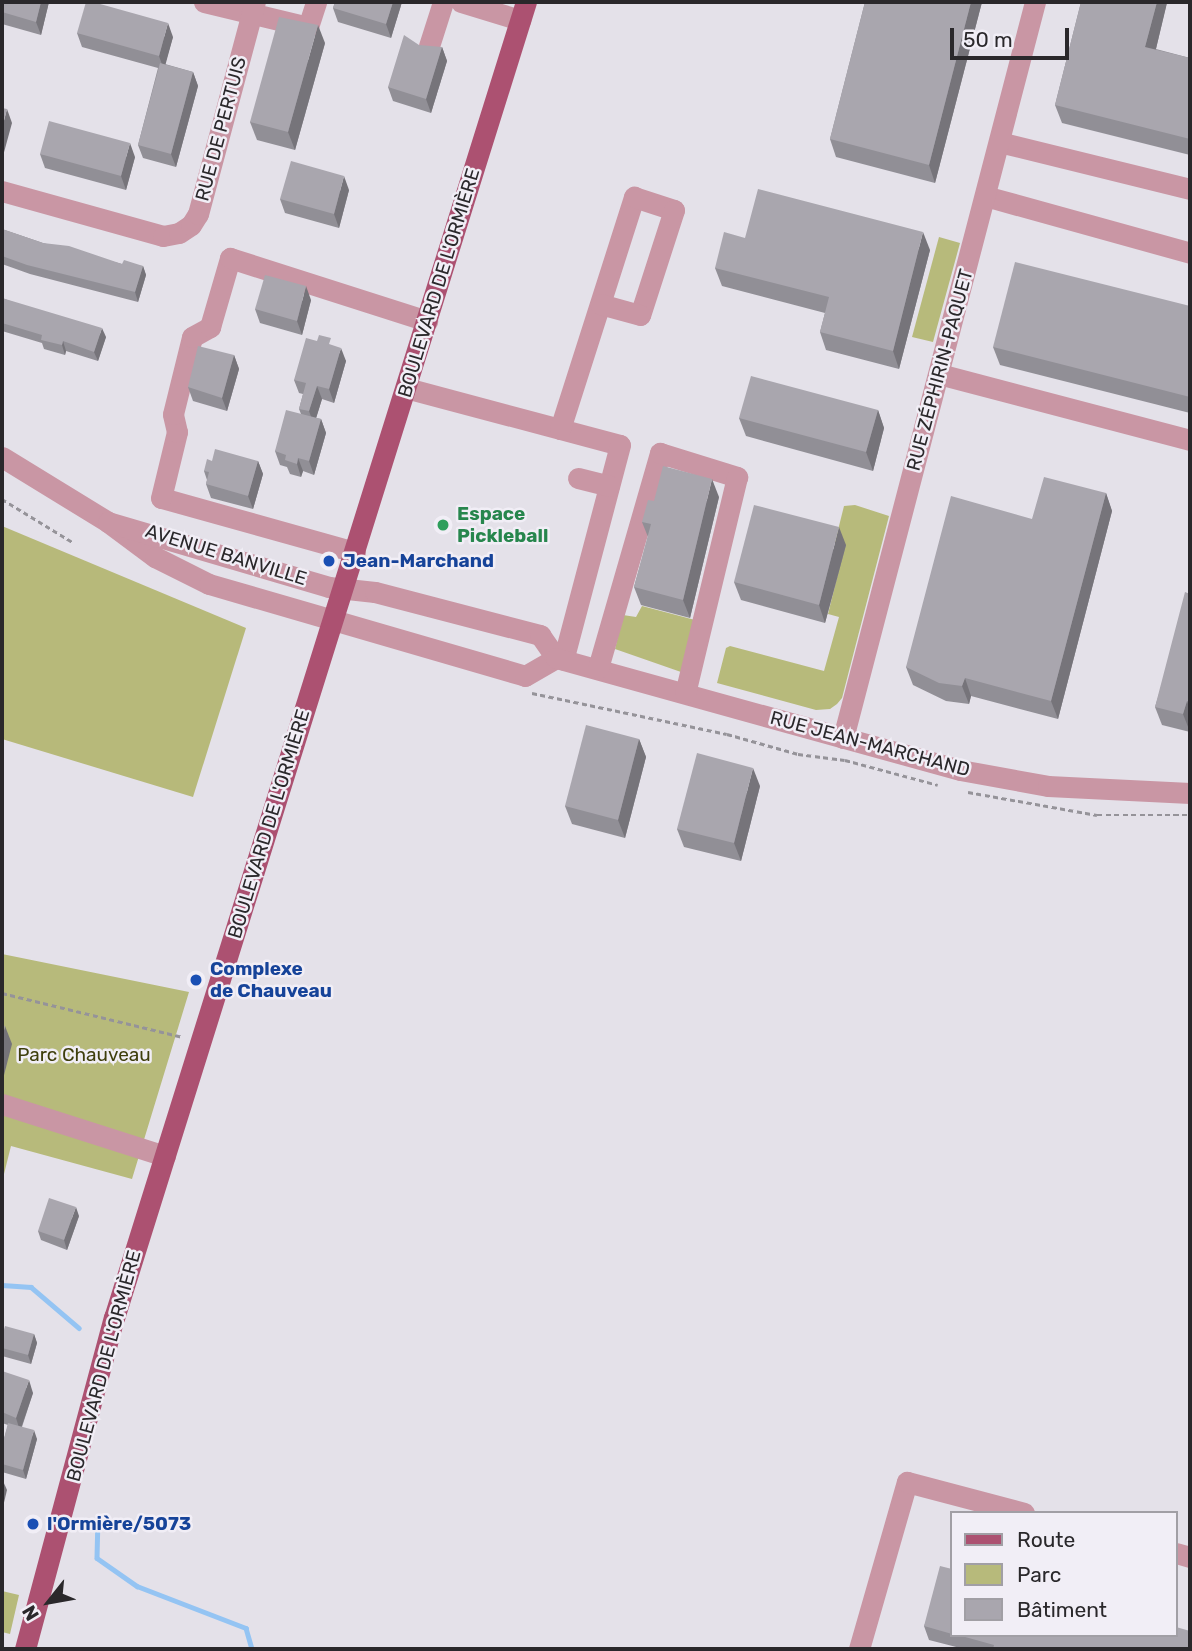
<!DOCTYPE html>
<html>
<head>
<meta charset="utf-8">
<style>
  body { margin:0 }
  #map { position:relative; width:1192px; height:1651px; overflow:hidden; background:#e4e1e9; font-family:Rubik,sans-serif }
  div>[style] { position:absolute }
  .green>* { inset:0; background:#b7ba7b }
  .forest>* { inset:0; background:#b7b97a }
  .stream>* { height:4.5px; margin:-2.25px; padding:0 2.25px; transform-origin:2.25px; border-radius:2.25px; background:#94c4f3 }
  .path>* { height:2.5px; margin-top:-1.25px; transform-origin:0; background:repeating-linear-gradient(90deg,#959399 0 5px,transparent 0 8.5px) }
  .minor>* { height:21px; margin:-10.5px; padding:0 10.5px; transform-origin:10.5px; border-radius:10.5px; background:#c996a4 }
  .major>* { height:21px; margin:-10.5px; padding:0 10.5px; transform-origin:10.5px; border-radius:10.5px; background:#ac5171 }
  .wall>* { inset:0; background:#918f96 }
  .shaded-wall>* { inset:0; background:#76747a }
  .building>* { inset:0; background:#a9a6ae }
  .dots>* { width:19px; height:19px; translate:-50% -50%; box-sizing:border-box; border:4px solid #f1eef6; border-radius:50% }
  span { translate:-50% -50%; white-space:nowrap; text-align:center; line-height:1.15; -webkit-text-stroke:5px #f1eef6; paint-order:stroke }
  .street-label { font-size:19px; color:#2a282b }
  .leisure-label { font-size:19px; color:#27864d; font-weight:700 }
  .left { translate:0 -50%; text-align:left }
  .transit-label { font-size:19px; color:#164399; font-weight:700 }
  .park-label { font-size:19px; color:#3e3e0c }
  .frame { position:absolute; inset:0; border:4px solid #2a282b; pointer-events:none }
  .legend { position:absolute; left:950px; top:1511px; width:228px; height:126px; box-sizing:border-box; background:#f1eef6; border:2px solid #a19fa5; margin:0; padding:9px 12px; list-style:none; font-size:21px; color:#2a282b }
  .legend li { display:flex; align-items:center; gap:14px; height:35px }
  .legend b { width:35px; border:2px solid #a19fa5 }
  .north { position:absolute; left:14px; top:1567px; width:70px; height:70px; -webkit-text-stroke:5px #f1eef6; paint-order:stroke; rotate:239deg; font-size:19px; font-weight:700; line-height:28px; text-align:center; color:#2a282b }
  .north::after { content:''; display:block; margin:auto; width:24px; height:32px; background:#2a282b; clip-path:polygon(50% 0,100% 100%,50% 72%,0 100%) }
  .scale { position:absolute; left:950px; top:28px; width:119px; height:32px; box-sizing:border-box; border:4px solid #2a282b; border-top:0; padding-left:9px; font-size:21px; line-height:24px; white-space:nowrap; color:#2a282b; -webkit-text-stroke:5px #f1eef6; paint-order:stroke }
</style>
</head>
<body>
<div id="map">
  <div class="green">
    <div style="clip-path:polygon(939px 237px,960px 243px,933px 342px,912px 337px)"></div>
    <div style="clip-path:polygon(855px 505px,889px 516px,842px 698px,837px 704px,830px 709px,816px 710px,717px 683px,726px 648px,730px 646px,824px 671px,839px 617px,828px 614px,845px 545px,835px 542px,844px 506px)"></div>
    <div style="clip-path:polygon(642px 606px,695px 620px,681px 672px,615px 649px,623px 615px,636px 617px)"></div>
    <div style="clip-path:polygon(2px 954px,189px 992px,132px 1179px,11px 1146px,2px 1182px)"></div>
    <div style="clip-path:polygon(2px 1591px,19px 1595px,10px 1634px,2px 1632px)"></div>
  </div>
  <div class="forest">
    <div style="clip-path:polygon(2px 526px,246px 628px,193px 797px,2px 739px)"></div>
  </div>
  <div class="stream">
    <div style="left:2px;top:1285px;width:29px;rotate:4deg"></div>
    <div style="left:31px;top:1287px;width:63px;rotate:40.5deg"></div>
    <div style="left:98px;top:1517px;width:41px;rotate:91.4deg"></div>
    <div style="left:97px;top:1558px;width:49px;rotate:35deg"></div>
    <div style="left:137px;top:1586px;width:117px;rotate:21.1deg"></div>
    <div style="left:246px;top:1628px;width:22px;rotate:74deg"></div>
  </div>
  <div class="path">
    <div style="left:2px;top:499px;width:84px;rotate:31.4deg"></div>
    <div style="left:532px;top:693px;width:199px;rotate:11.9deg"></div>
    <div style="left:727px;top:734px;width:74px;rotate:15.7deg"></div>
    <div style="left:798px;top:754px;width:47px;rotate:7.3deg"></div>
    <div style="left:845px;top:760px;width:96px;rotate:15deg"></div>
    <div style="left:968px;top:792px;width:131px;rotate:10.1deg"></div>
    <div style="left:1097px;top:815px;width:93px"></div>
    <div style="left:2px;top:993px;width:185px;rotate:13.7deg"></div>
  </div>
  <div class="minor">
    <div style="left:204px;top:2px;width:107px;rotate:13.5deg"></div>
    <div style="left:308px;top:27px;width:26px;rotate:-72deg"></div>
    <div style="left:461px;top:2px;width:62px;rotate:17deg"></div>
    <div style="left:429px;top:46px;width:46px;rotate:-72.3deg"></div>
    <div style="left:999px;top:142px;width:197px;rotate:13.8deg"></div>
    <div style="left:2px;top:191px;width:167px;rotate:15.6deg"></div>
    <div style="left:163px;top:236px;width:16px;rotate:-11deg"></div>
    <div style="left:179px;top:233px;width:14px;rotate:-34deg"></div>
    <div style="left:191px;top:225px;width:13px;rotate:-58deg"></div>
    <div style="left:198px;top:214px;width:220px;rotate:-75deg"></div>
    <div style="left:985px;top:196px;width:213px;rotate:15.5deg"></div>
    <div style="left:939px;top:374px;width:260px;rotate:14.7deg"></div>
    <div style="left:406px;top:388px;width:221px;rotate:14.9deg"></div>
    <div style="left:620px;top:445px;width:222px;rotate:104.8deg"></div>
    <div style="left:560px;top:429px;width:244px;rotate:-72.3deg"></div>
    <div style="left:634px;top:197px;width:42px;rotate:18deg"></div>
    <div style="left:674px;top:210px;width:110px;rotate:107.9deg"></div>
    <div style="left:640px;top:315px;width:41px;rotate:-164.6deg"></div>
    <div style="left:2px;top:457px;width:124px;rotate:31.5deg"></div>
    <div style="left:108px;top:522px;width:59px;rotate:36.7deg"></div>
    <div style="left:155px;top:557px;width:60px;rotate:26.6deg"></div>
    <div style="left:209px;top:584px;width:329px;rotate:16.2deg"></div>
    <div style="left:525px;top:676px;width:36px;rotate:-30deg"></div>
    <div style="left:578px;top:478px;width:32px;rotate:14deg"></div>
    <div style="left:108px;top:522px;width:230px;rotate:16.4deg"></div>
    <div style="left:329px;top:587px;width:46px;rotate:6.2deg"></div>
    <div style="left:375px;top:592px;width:171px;rotate:14.6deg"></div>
    <div style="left:540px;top:635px;width:28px;rotate:55deg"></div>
    <div style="left:556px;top:658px;width:419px;rotate:15.5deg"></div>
    <div style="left:960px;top:770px;width:89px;rotate:10.3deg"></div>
    <div style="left:1048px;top:786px;width:142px;rotate:2.8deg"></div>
    <div style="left:355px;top:552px;width:201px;rotate:-164.4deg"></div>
    <div style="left:161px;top:498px;width:68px;rotate:-76.4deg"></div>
    <div style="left:177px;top:432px;width:18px;rotate:-103deg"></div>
    <div style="left:173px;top:414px;width:79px;rotate:-76.1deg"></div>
    <div style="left:192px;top:337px;width:21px;rotate:-29deg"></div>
    <div style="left:210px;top:327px;width:72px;rotate:-73.8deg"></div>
    <div style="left:230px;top:258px;width:207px;rotate:17.7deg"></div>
    <div style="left:598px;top:668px;width:224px;rotate:-73.9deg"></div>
    <div style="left:660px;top:453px;width:81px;rotate:17.3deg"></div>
    <div style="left:737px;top:477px;width:222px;rotate:103.5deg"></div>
    <div style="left:843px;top:738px;width:761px;rotate:-75.38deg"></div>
    <div style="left:2px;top:1104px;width:171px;rotate:17.7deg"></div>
    <div style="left:1176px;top:1553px;width:15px;rotate:16deg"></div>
    <div style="left:859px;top:1649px;width:174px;rotate:-74deg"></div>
    <div style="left:907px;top:1482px;width:121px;rotate:14.8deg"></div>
  </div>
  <div class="major">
    <div style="left:25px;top:1649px;width:343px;rotate:-75deg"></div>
    <div style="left:114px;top:1318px;width:1379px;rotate:-72.62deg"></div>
  </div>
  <div class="wall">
    <div style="clip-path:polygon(2px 2px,49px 2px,41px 35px,2px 24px)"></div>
    <div style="clip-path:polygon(335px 2px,402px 2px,391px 38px,338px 22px,333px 8px)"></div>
    <div style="clip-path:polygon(865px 2px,982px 2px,935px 183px,836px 157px,830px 139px)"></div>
    <div style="clip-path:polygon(1081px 2px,1167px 2px,1156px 49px,1190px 58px,1190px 155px,1062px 123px,1055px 105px)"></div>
    <div style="clip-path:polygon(77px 33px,173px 37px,165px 64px,193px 72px,198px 86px,176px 167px,143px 158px,138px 145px,158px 68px,82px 47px)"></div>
    <div style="clip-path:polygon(325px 43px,295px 150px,257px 140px,250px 122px)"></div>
    <div style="clip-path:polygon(442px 47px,447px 61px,431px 113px,393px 101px,388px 87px)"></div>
    <div style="clip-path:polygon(40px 154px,135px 157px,126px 190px,45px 168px)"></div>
    <div style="clip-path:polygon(349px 190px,339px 228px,285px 213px,280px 199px)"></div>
    <div style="clip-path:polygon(2px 229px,43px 243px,122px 264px,143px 266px,146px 275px,138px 302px,30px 274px,2px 264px)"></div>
    <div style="clip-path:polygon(745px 238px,930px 250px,899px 369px,826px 350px,820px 332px,825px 313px,722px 286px,715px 268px)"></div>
    <div style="clip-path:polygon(2px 298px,106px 337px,98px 361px,66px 351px,65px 355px,44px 349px,42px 343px,2px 331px)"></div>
    <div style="clip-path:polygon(311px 300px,302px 335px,260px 323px,255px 309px)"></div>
    <div style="clip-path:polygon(1190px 306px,1190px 413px,1000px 365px,993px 347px)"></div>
    <div style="clip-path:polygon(334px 346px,346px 361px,334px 403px,322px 399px,316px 418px,321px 419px,326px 433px,314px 475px,303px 471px,301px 477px,290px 474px,287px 467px,280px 465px,275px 451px,301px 414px,299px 409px,303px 394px,299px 393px,294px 380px)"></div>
    <div style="clip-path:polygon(234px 355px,239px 369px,227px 411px,193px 401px,188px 387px)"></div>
    <div style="clip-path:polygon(878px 410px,884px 428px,873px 471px,746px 436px,739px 418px)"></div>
    <div style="clip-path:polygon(212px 461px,258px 461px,263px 474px,253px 509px,211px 498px,206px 484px,207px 480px,204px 471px)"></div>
    <div style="clip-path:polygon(1106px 493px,1112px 511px,1058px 719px,971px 696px,969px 704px,946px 701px,913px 685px,906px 667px,1032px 519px)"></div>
    <div style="clip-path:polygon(719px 497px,690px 618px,641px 605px,634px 587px,648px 537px,642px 522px)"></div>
    <div style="clip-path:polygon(846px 545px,825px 623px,741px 600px,734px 582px)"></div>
    <div style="clip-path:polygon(1190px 594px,1190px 732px,1162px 725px,1155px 707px)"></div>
    <div style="clip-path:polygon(639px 739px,646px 757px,625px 838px,572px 824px,565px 806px)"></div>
    <div style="clip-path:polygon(760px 786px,741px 861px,684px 847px,677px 829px)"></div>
    <div style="clip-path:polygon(79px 1216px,67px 1250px,41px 1240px,38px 1231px)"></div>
    <div style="clip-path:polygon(34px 1334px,37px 1343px,31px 1364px,2px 1356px,2px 1337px)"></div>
    <div style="clip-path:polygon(2px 1371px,33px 1393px,22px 1427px,37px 1439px,26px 1479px,2px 1472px,2px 1446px,8px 1425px,2px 1423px)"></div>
    <div style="clip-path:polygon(952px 1569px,952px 1635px,1176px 1635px,1190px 1649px,964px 1649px,929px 1640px,924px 1626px)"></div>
  </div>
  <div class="shaded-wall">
    <div style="clip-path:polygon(41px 2px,49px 2px,41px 35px,36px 22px)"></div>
    <div style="clip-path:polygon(393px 2px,402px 2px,391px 38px,386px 24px)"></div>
    <div style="clip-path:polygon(971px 2px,982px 2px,935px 183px,929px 165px)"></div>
    <div style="clip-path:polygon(1157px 2px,1167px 2px,1167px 3px,1152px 65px,1145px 47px)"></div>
    <div style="clip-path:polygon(168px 23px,173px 37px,164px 70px,159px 56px)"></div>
    <div style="clip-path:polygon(318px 25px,325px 43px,295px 150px,288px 132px)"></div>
    <div style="clip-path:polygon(442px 47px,447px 61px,431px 113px,426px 99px)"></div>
    <div style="clip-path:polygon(193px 72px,198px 86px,176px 167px,171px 154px)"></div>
    <div style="clip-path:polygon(7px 109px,12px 123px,3px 156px,2px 128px)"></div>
    <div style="clip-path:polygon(130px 143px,135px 157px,126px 190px,121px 176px)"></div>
    <div style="clip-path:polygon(344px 176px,349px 190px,339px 228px,334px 214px)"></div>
    <div style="clip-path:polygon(923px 232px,930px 250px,899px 369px,893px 351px)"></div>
    <div style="clip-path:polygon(143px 266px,146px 275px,138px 302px,135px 292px)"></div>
    <div style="clip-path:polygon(306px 286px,311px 300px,302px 335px,297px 321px)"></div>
    <div style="clip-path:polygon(102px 328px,106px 337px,98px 361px,94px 352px)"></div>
    <div style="clip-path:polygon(63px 341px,66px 351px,65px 355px,62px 345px)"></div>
    <div style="clip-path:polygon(341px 348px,346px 361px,334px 403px,329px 389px)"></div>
    <div style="clip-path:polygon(234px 355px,239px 369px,227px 411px,222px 398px)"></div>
    <div style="clip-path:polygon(317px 386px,322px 399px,314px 425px,309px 411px)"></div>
    <div style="clip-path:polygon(878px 410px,884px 428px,873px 471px,866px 452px)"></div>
    <div style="clip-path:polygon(321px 419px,326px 433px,314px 475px,309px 461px)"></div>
    <div style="clip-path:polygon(298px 458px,303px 471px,301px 477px,297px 464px)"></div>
    <div style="clip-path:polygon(258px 461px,263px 474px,253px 509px,248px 496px)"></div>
    <div style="clip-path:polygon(712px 479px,719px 497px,690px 618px,683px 600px)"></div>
    <div style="clip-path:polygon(1106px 493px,1112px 511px,1058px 719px,1051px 701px)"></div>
    <div style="clip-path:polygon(839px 527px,846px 545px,825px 623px,819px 605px)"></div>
    <div style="clip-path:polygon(965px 678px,971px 696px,969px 704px,962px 686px)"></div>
    <div style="clip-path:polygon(1187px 701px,1190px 710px,1190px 732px,1183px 714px)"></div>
    <div style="clip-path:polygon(639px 739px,646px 757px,625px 838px,618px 820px)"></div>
    <div style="clip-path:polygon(753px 768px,760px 786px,741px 861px,734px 843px)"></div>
    <div style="clip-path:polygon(5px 1026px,12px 1044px,2px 1083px,2px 1039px)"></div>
    <div style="clip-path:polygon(76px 1207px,79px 1216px,67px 1250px,64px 1240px)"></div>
    <div style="clip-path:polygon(34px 1334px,37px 1343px,31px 1364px,28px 1355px)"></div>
    <div style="clip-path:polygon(29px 1380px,33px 1393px,20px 1431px,16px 1418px)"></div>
    <div style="clip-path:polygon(34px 1430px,37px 1439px,26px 1479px,23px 1470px)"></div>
    <div style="clip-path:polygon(3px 1481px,7px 1490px,2px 1511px,2px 1488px)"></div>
  </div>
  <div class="building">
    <div style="clip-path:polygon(2px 2px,41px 2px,36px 22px,2px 12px)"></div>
    <div style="clip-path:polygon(86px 2px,93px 2px,168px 23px,159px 56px,77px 33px)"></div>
    <div style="clip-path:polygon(335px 2px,393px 2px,386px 24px,333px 8px)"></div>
    <div style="clip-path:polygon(865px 2px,971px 2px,929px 165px,830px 139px)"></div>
    <div style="clip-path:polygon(1081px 2px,1157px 2px,1145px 47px,1190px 58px,1190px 139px,1055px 105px)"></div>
    <div style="clip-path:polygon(279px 17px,318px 25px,288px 132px,250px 122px)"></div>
    <div style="clip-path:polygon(404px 35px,419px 45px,442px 47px,426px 99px,388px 87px)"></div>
    <div style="clip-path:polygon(160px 63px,193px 72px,171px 154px,138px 145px)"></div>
    <div style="clip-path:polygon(2px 108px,7px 109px,2px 128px)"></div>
    <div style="clip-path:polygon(49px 121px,130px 143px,121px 176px,40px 154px)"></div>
    <div style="clip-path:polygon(291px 161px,344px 176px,334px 214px,280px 199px)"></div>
    <div style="clip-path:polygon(758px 189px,923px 232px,893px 351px,820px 332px,829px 297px,715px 268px,724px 232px,745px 238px)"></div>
    <div style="clip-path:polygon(2px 229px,43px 243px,69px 246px,122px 264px,124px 260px,143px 266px,135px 292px,27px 265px,2px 256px)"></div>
    <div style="clip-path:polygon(1015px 262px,1190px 306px,1190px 397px,993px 347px)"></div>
    <div style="clip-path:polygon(265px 275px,306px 286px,297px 321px,255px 309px)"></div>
    <div style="clip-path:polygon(2px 298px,102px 328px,94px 352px,63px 341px,62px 345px,41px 340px,42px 335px,2px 323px)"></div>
    <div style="clip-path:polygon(319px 335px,331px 338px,329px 344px,341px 348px,329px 389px,317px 386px,309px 411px,299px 409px,306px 383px,294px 380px,306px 338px,317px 341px)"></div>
    <div style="clip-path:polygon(198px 346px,234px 355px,222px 398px,188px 387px)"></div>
    <div style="clip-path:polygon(751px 376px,878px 410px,866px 452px,739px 418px)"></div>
    <div style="clip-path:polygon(286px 410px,321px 419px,309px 461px,298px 458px,297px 464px,285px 460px,286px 455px,275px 451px)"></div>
    <div style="clip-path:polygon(215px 449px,258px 461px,248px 496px,206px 484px,209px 472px,204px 471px,207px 459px,212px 461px)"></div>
    <div style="clip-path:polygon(663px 466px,712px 479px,683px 600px,634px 587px,651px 524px,642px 522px,648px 500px,654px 501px)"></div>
    <div style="clip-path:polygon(1044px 477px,1106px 493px,1051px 701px,965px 678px,962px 686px,939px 683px,906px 667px,951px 496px,1032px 519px)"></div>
    <div style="clip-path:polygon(754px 505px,839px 527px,819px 605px,734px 582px)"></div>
    <div style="clip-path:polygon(1185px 592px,1190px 594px,1190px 702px,1187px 701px,1183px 714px,1155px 707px)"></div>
    <div style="clip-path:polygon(586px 725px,639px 739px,618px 820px,565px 806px)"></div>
    <div style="clip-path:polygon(697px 753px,753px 768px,734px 843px,677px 829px)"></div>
    <div style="clip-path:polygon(2px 1025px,5px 1026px,2px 1039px)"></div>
    <div style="clip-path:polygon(49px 1198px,76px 1207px,64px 1240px,38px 1231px)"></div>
    <div style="clip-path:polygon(5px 1326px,34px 1334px,28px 1355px,2px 1348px,2px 1337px)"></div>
    <div style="clip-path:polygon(2px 1371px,29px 1380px,16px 1418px,2px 1412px)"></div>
    <div style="clip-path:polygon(8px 1423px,34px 1430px,23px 1470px,2px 1464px,2px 1446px)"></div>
    <div style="clip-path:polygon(940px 1566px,952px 1569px,952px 1634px,924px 1626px)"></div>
    <div style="clip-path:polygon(1176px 1627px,1190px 1631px,1190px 1649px,993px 1649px,994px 1645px,958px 1635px,1176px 1635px)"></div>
  </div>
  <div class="dots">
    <div style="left:443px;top:525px;background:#2e9e5b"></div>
    <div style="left:329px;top:561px;background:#1a4fb4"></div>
    <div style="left:196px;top:980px;background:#1a4fb4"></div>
    <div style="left:33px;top:1524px;background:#1a4fb4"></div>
  </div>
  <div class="street-label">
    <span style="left:221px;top:129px;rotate:-75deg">RUE DE PERTUIS</span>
    <span style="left:439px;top:283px;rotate:-73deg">BOULEVARD DE L'ORMIÈRE</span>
    <span style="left:940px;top:370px;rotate:-75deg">RUE ZÉPHIRIN-PAQUET</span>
    <span style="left:226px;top:555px;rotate:17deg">AVENUE BANVILLE</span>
    <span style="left:870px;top:744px;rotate:15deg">RUE JEAN-MARCHAND</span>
    <span style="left:269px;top:824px;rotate:-73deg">BOULEVARD DE L'ORMIÈRE</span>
    <span style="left:104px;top:1366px;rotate:-75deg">BOULEVARD DE L'ORMIÈRE</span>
  </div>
  <div class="leisure-label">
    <span class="left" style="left:457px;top:525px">Espace<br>Pickleball</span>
  </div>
  <div class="transit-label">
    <span class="left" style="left:343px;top:561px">Jean-Marchand</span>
    <span class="left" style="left:210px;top:980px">Complexe<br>de Chauveau</span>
    <span class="left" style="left:47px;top:1524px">l'Ormière/5073</span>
  </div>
  <div class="park-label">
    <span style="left:84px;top:1055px">Parc Chauveau</span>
  </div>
  <div class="frame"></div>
  <ul class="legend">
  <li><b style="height:9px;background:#ac5171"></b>Route</li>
  <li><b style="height:19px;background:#b7ba7b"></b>Parc</li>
  <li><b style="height:19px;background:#a9a6ae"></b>Bâtiment</li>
  </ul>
  <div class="north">N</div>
  <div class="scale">50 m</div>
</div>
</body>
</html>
